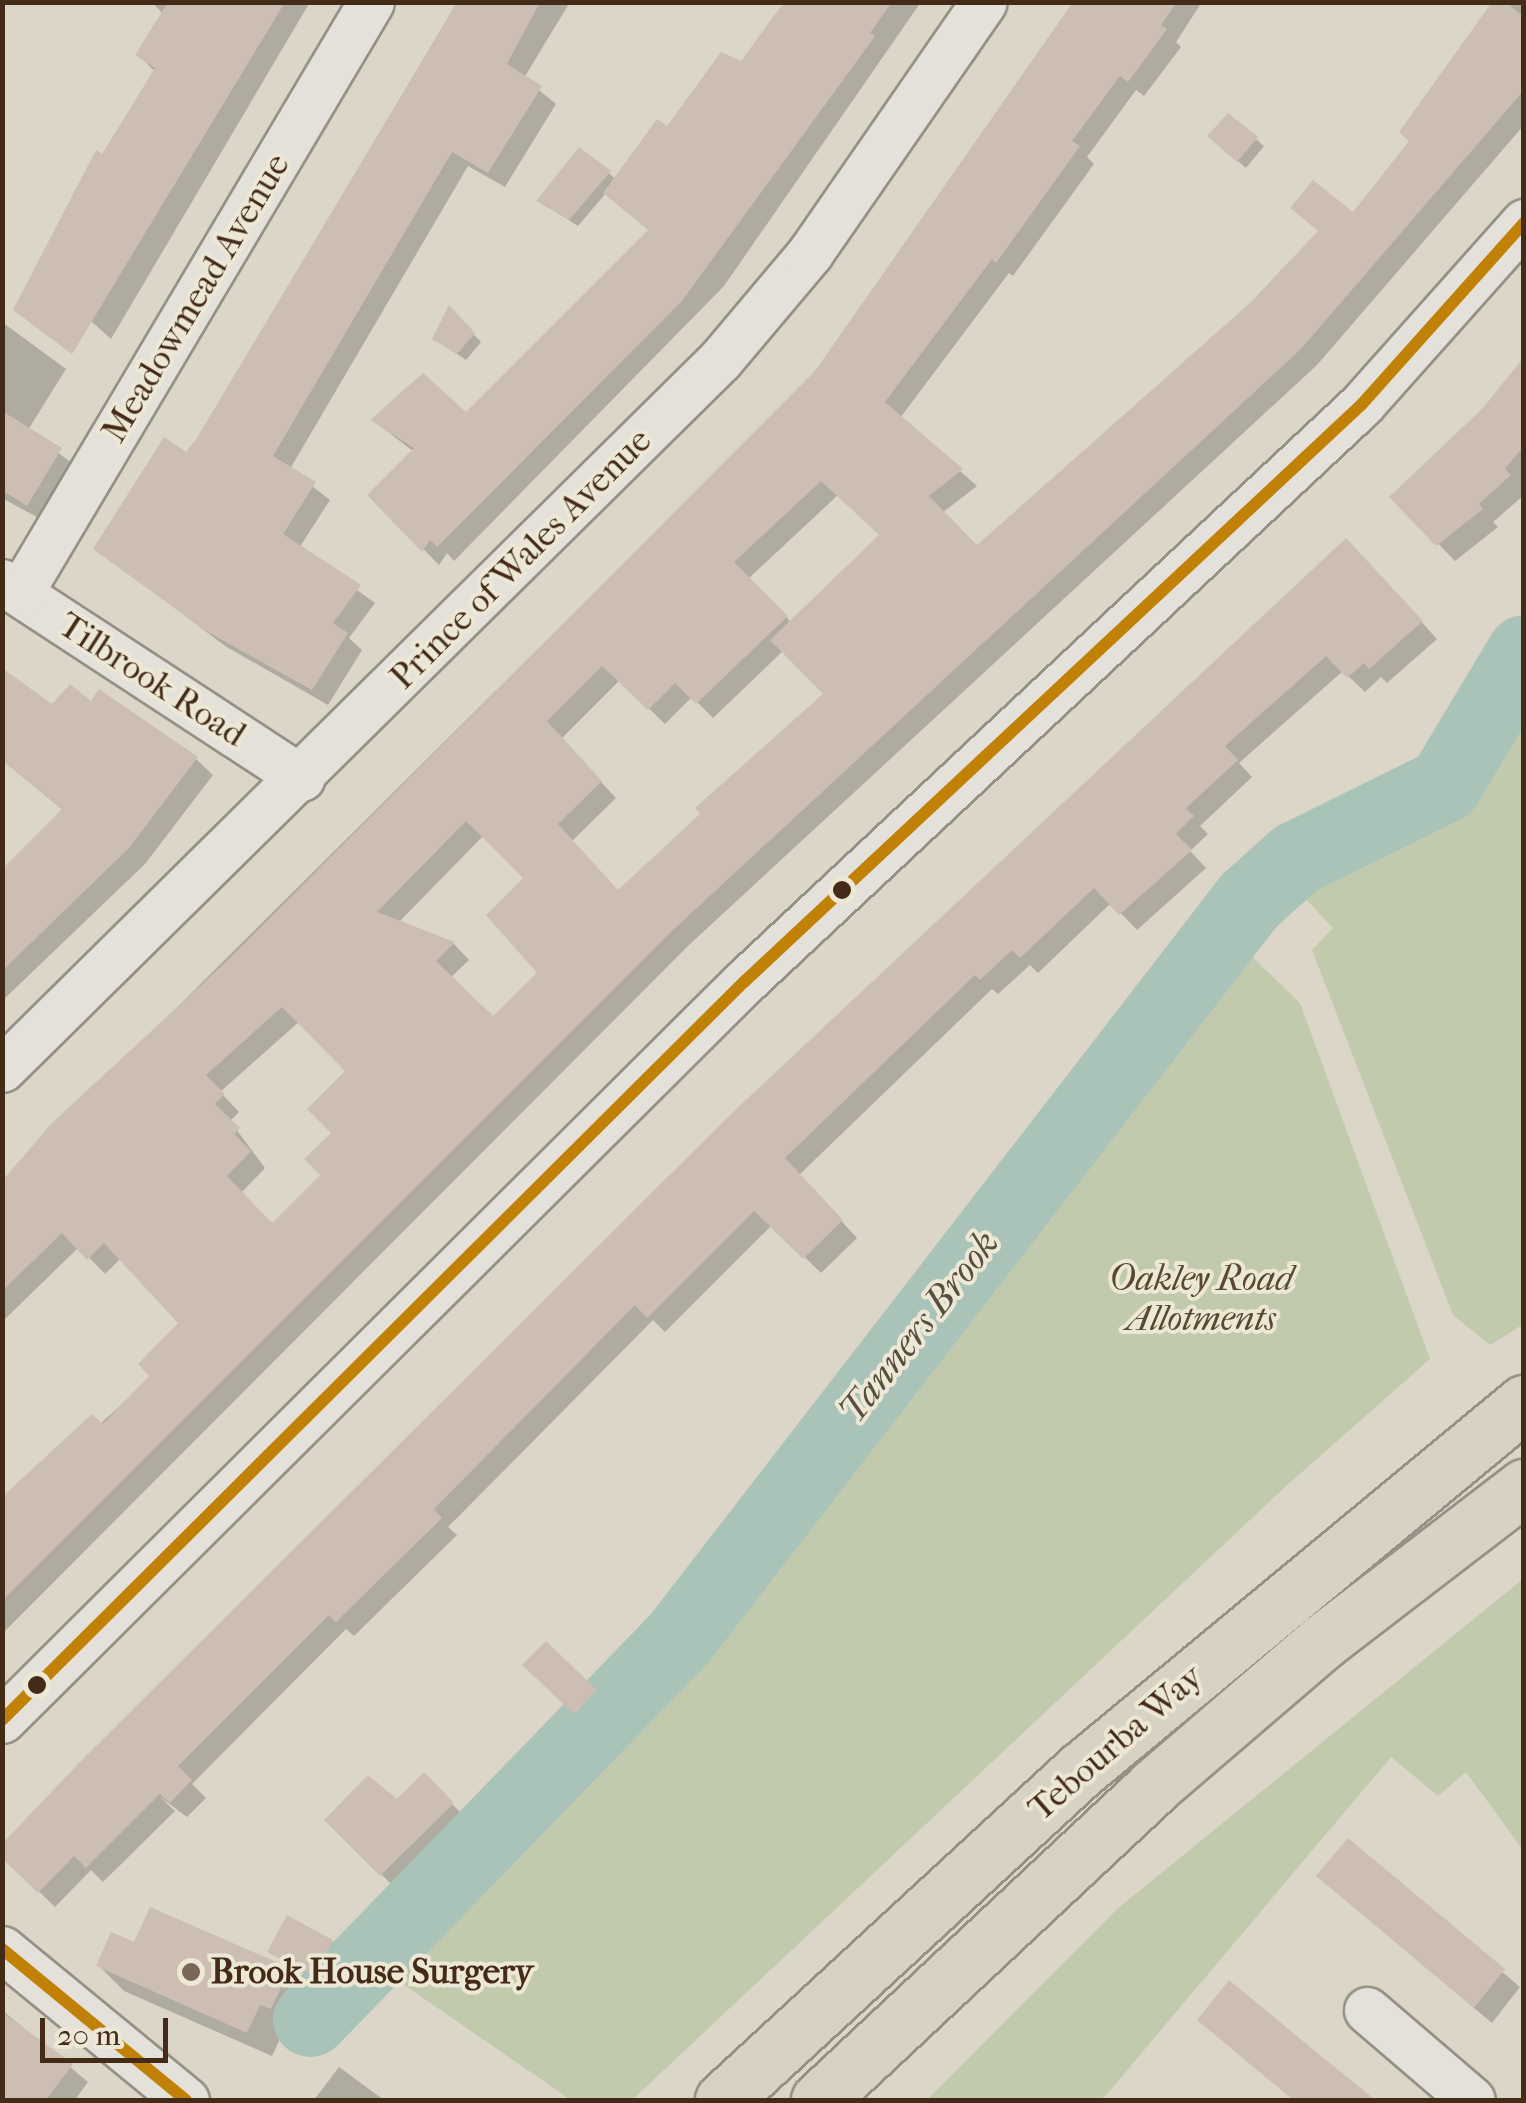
<!DOCTYPE html>
<html>
<head>
<meta charset="utf-8">
<style>
  body { margin:0 }
  #map { position:relative; width:1526px; height:2103px; overflow:hidden; background:#dbd6c8; font-family:"IM FELL French Canon",serif }
  div>[style] { position:absolute }
  .green>* { inset:0; background:#c2caad }
  .shadow>* { inset:0; background:#0003 }
  .river>* { height:75px; margin:-37.5px; padding:0 37.5px; transform-origin:37.5px; border-radius:37.5px; background:#aac3b9 }
  .building>* { inset:0; background:#ccbeb3 }
  .roads { filter:drop-shadow(2px 0 #969085) drop-shadow(-2px 0 #969085) drop-shadow(0 2px #969085) drop-shadow(0 -2px #969085) }
  .minor>* { height:45px; margin:-22.5px; padding:0 22.5px; transform-origin:22.5px; border-radius:22.5px; background:#e4e1da }
  .primary>* { height:55px; margin:-27.5px; padding:0 27.5px; transform-origin:27.5px; border-radius:27.5px; background:#d8d2c5 }
  .bus-1>* { height:12px; margin:-6px; padding:0 6px; transform-origin:6px; border-radius:6px; background:#c18107 }
  .dots>* { width:28px; height:28px; translate:-50% -50%; box-sizing:border-box; border:5px solid #ede7d6; border-radius:50% }
  span { translate:-50% -50%; white-space:nowrap; text-align:center; line-height:1.15; -webkit-text-stroke:8px #ede7d6; paint-order:stroke }
  .street-label { font-size:35px; color:#432b18 }
  .park-label { font-size:35px; color:#584931; font-style:italic }
  .poi-label { font-size:35px; color:#432b18; font-weight:700 }
  .left { translate:0 -50%; text-align:left }
  .water-label { font-size:38px; color:#584f3f; font-style:italic }
  .frame { position:absolute; inset:0; border:5px solid #432b18; pointer-events:none }
  .scale { position:absolute; left:40px; top:2018px; width:128px; height:45px; box-sizing:border-box; border:5px solid #432b18; border-top:0; padding-left:12px; font-size:30px; line-height:35px; white-space:nowrap; color:#432b18; -webkit-text-stroke:8px #ede7d6; paint-order:stroke }
</style>
</head>
<body>
<div id="map">
  <div class="green">
    <div style="clip-path:polygon(1523px 686px,1524px 1324px,1490px 1345px,1453px 1315px,1312px 950px,1333px 928px,1300px 893px,1446px 806px,1469px 784px)"></div>
    <div style="clip-path:polygon(1241px 946px,1300px 1003px,1430px 1359px,1285px 1487px,632px 2100px,571px 2100px,384px 1971px,691px 1646px,1050px 1176px,1188px 1001px)"></div>
    <div style="clip-path:polygon(1523px 1579px,1523px 1850px,1466px 1772px,1438px 1796px,1391px 1757px,1102px 2100px,927px 2100px,1117px 1909px)"></div>
  </div>
  <div class="shadow">
    <div style="clip-path:polygon(152px 2px,310px 2px,111px 339px,51px 285px,103px 158px,155px 72px,138px 54px,164px 15px)"></div>
    <div style="clip-path:polygon(459px 2px,570px 2px,524px 78px,556px 104px,505px 187px,468px 166px,290px 469px,330px 500px,299px 548px,375px 603px,349px 638px,362px 650px,328px 705px,225px 646px,96px 548px,199px 439px)"></div>
    <div style="clip-path:polygon(786px 2px,921px 2px,724px 286px,454px 561px,447px 553px,439px 565px,370px 495px,414px 452px,374px 421px,466px 416px,650px 231px,606px 193px,578px 226px,539px 201px,609px 173px,616px 180px,742px 64px)"></div>
    <div style="clip-path:polygon(evenodd,1074px 2px,1202px 2px,1176px 42px,1181px 47px,1144px 96px,1136px 90px,1087px 157px,1094px 164px,1013px 276px,1009px 273px,900px 418px,977px 486px,942px 513px,977px 548px,1353px 215px,1412px 142px,1497px 2px,1524px 2px,1524px 125px,1317px 365px,689px 945px,2px 1634px,2px 1513px,153px 1376px,182px 1323px,121px 1258px,105px 1274px,79px 1247px,2px 1322px,2px 1181px,816px 373px,1074px 2px,838px 495px,882px 535px,792px 623px,748px 579px,838px 495px,1074px 2px,784px 650px,827px 694px,619px 893px,572px 841px,616px 798px,561px 739px,620px 680px,665px 724px,692px 697px,713px 718px,784px 650px,1074px 2px,484px 835px,526px 878px,540px 973px,493px 1020px,450px 978px,469px 960px,454px 944px,398px 923px,484px 835px,1074px 2px,300px 1021px,349px 1071px,323px 1175px,272px 1226px,240px 1194px,265px 1168px,230px 1121px,239px 1112px,220px 1092px,300px 1021px)"></div>
    <div style="clip-path:polygon(1256px 139px,1264px 146px,1246px 168px,1218px 144px)"></div>
    <div style="clip-path:polygon(450px 310px,481px 342px,466px 360px,435px 339px)"></div>
    <div style="clip-path:polygon(2px 322px,66px 369px,28px 430px,77px 467px,44px 521px,2px 498px)"></div>
    <div style="clip-path:polygon(1524px 362px,1524px 495px,1493px 522px,1498px 527px,1455px 561px,1393px 497px,1485px 410px)"></div>
    <div style="clip-path:polygon(1362px 557px,1437px 639px,1387px 683px,1381px 677px,1365px 692px,1343px 671px,1239px 763px,1252px 777px,1200px 826px,1208px 834px,1190px 851px,1206px 868px,1137px 930px,1111px 903px,1038px 973px,1030px 965px,998px 994px,992px 989px,799px 1175px,857px 1238px,821px 1273px,772px 1225px,665px 1332px,653px 1320px,448px 1527px,457px 1535px,354px 1636px,346px 1629px,192px 1784px,206px 1798px,187px 1817px,159px 1796px,175px 1811px,103px 1882px,91px 1870px,55px 1907px,2px 1855px)"></div>
    <div style="clip-path:polygon(91px 705px,196px 759px,213px 775px,145px 864px,2px 1001px,2px 878px,64px 811px,2px 760px,52px 707px)"></div>
    <div style="clip-path:polygon(546px 1645px,603px 1699px,583px 1720px,526px 1665px)"></div>
    <div style="clip-path:polygon(424px 1776px,467px 1819px,396px 1889px,328px 1820px,397px 1803px)"></div>
    <div style="clip-path:polygon(1348px 1841px,1520px 1987px,1492px 2023px,1336px 1892px)"></div>
    <div style="clip-path:polygon(332px 1942px,348px 1959px,331px 1991px,270px 1951px)"></div>
    <div style="clip-path:polygon(136px 1945px,288px 1970px,313px 1995px,296px 2032px,285px 2028px,272px 2056px,124px 1991px,99px 1966px)"></div>
    <div style="clip-path:polygon(2px 2010px,88px 2082px,75px 2100px,2px 2100px)"></div>
    <div style="clip-path:polygon(339px 2067px,384px 2100px,314px 2100px)"></div>
  </div>
  <div class="river">
    <div style="left:310px;top:2019px;width:530px;rotate:-45.92deg"></div>
    <div style="left:679px;top:1638px;width:932px;rotate:-52.32deg"></div>
    <div style="left:1249px;top:900px;width:63px;rotate:-41.8deg"></div>
    <div style="left:1296px;top:858px;width:165px;rotate:-26.3deg"></div>
    <div style="left:1444px;top:785px;width:155px;rotate:-59deg"></div>
  </div>
  <div class="building">
    <div style="clip-path:polygon(168px 2px,285px 2px,72px 354px,13px 310px,96px 150px,102px 154px,155px 68px,135px 55px)"></div>
    <div style="clip-path:polygon(457px 2px,540px 2px,507px 64px,542px 86px,488px 173px,452px 152px,273px 456px,316px 482px,283px 534px,361px 585px,333px 623px,348px 633px,312px 690px,206px 631px,93px 549px,164px 437px,186px 452px,197px 438px)"></div>
    <div style="clip-path:polygon(784px 2px,892px 2px,870px 33px,875px 36px,682px 301px,437px 547px,430px 540px,422px 552px,367px 495px,414px 448px,370px 420px,423px 373px,466px 412px,648px 230px,603px 193px,657px 119px,667px 126px,721px 52px,741px 61px)"></div>
    <div style="clip-path:polygon(evenodd,1073px 2px,1177px 2px,1161px 25px,1167px 29px,1128px 82px,1120px 76px,1072px 141px,1080px 146px,996px 263px,992px 259px,885px 402px,963px 469px,929px 496px,977px 545px,1250px 303px,1318px 231px,1290px 208px,1313px 180px,1353px 212px,1409px 141px,1399px 132px,1492px 2px,1506px 2px,1524px 17px,1524px 90px,1301px 349px,673px 930px,2px 1601px,2px 1497px,92px 1414px,103px 1424px,149px 1376px,138px 1364px,178px 1323px,104px 1243px,87px 1260px,62px 1233px,2px 1291px,2px 1181px,52px 1123px,228px 960px,815px 371px,1073px 2px,821px 481px,879px 535px,770px 640px,823px 694px,695px 808px,700px 814px,618px 890px,558px 824px,602px 781px,547px 721px,602px 666px,648px 710px,675px 683px,696px 704px,788px 616px,734px 562px,821px 481px,1073px 2px,466px 821px,523px 878px,486px 915px,537px 973px,493px 1016px,436px 961px,455px 942px,377px 912px,466px 821px,1073px 2px,282px 1007px,345px 1071px,307px 1109px,331px 1133px,304px 1159px,320px 1175px,272px 1223px,227px 1176px,251px 1151px,234px 1134px,240px 1128px,215px 1104px,225px 1094px,206px 1075px,282px 1007px)"></div>
    <div style="clip-path:polygon(1228px 113px,1258px 137px,1237px 162px,1207px 136px)"></div>
    <div style="clip-path:polygon(579px 147px,611px 171px,569px 220px,536px 201px)"></div>
    <div style="clip-path:polygon(449px 305px,475px 333px,457px 354px,432px 339px)"></div>
    <div style="clip-path:polygon(1524px 357px,1524px 446px,1505px 469px,1511px 475px,1479px 504px,1483px 509px,1436px 546px,1389px 497px,1483px 408px)"></div>
    <div style="clip-path:polygon(2px 411px,62px 448px,27px 506px,2px 490px)"></div>
    <div style="clip-path:polygon(1346px 538px,1423px 621px,1369px 669px,1364px 663px,1347px 678px,1326px 656px,1225px 746px,1238px 760px,1186px 808px,1194px 816px,1176px 834px,1192px 850px,1119px 915px,1094px 888px,1020px 958px,1012px 950px,980px 980px,975px 975px,785px 1158px,843px 1220px,803px 1259px,754px 1211px,647px 1318px,635px 1305px,434px 1509px,442px 1518px,336px 1622px,329px 1615px,178px 1766px,192px 1780px,170px 1803px,160px 1794px,86px 1868px,74px 1856px,38px 1893px,2px 1858px,2px 1844px,79px 1763px,732px 1113px)"></div>
    <div style="clip-path:polygon(2px 668px,52px 704px,70px 684px,91px 701px,99px 689px,198px 757px,129px 848px,2px 971px,2px 869px,62px 809px,2px 760px)"></div>
    <div style="clip-path:polygon(546px 1641px,597px 1690px,574px 1714px,522px 1665px)"></div>
    <div style="clip-path:polygon(424px 1772px,454px 1803px,380px 1876px,324px 1820px,368px 1775px,397px 1799px)"></div>
    <div style="clip-path:polygon(1348px 1838px,1505px 1969px,1474px 2008px,1316px 1876px)"></div>
    <div style="clip-path:polygon(150px 1907px,290px 1968px,271px 2009px,260px 2005px,247px 2033px,96px 1966px,111px 1932px,134px 1942px)"></div>
    <div style="clip-path:polygon(287px 1915px,333px 1940px,314px 1976px,267px 1952px)"></div>
    <div style="clip-path:polygon(1229px 1980px,1309px 2046px,1375px 2100px,1293px 2100px,1197px 2020px)"></div>
    <div style="clip-path:polygon(2px 2012px,73px 2064px,46px 2100px,2px 2100px)"></div>
  </div>
  <div class="roads">
    <div class="minor">
      <div style="left:2px;top:582px;width:358px;rotate:33.2deg"></div>
      <div style="left:20px;top:593px;width:687px;rotate:-59.29deg"></div>
      <div style="left:2px;top:1069px;width:1009px;rotate:-44.64deg"></div>
      <div style="left:720px;top:360px;width:140px;rotate:-49.9deg"></div>
      <div style="left:810px;top:253px;width:305px;rotate:-55.3deg"></div>
      <div style="left:2px;top:1720px;width:1047px;rotate:-44.85deg"></div>
      <div style="left:744px;top:982px;width:846px;rotate:-43.08deg"></div>
      <div style="left:1362px;top:404px;width:244px;rotate:-48.3deg"></div>
      <div style="left:2px;top:1949px;width:238px;rotate:39.4deg"></div>
      <div style="left:1367px;top:2010px;width:138px;rotate:40.6deg"></div>
    </div>
    <div class="primary">
      <div style="left:723px;top:2100px;width:488px;rotate:-42.7deg"></div>
      <div style="left:1082px;top:1769px;width:574px;rotate:-39.63deg"></div>
      <div style="left:819px;top:2100px;width:458px;rotate:-43.1deg"></div>
      <div style="left:1153px;top:1787px;width:223px;rotate:-40.6deg"></div>
      <div style="left:1322px;top:1642px;width:255px;rotate:-37.5deg"></div>
    </div>
  </div>
  <div class="bus-1">
    <div style="left:2px;top:1720px;width:1047px;rotate:-44.85deg"></div>
    <div style="left:744px;top:982px;width:846px;rotate:-43.08deg"></div>
    <div style="left:1362px;top:404px;width:243px;rotate:-48.2deg"></div>
    <div style="left:2px;top:1949px;width:238px;rotate:39.4deg"></div>
  </div>
  <div class="dots">
    <div style="left:842px;top:890px;background:#432b18"></div>
    <div style="left:37px;top:1685px;background:#432b18"></div>
    <div style="left:191px;top:1972px;background:#786756"></div>
  </div>
  <div class="street-label">
    <span style="left:196px;top:298px;rotate:-59deg">Meadowmead Avenue</span>
    <span style="left:521px;top:559px;rotate:-45deg">Prince of Wales Avenue</span>
    <span style="left:152px;top:680px;rotate:33deg">Tilbrook Road</span>
    <span style="left:1116px;top:1743px;rotate:-41deg">Tebourba Way</span>
  </div>
  <div class="park-label">
    <span style="left:1201px;top:1299px">Oakley Road<br>Allotments</span>
  </div>
  <div class="poi-label">
    <span class="left" style="left:211px;top:1972px">Brook House Surgery</span>
  </div>
  <div class="water-label">
    <span style="left:919px;top:1327px;rotate:-52deg">Tanners Brook</span>
  </div>
  <div class="frame"></div>
  <div class="scale">20 m</div>
</div>
</body>
</html>
